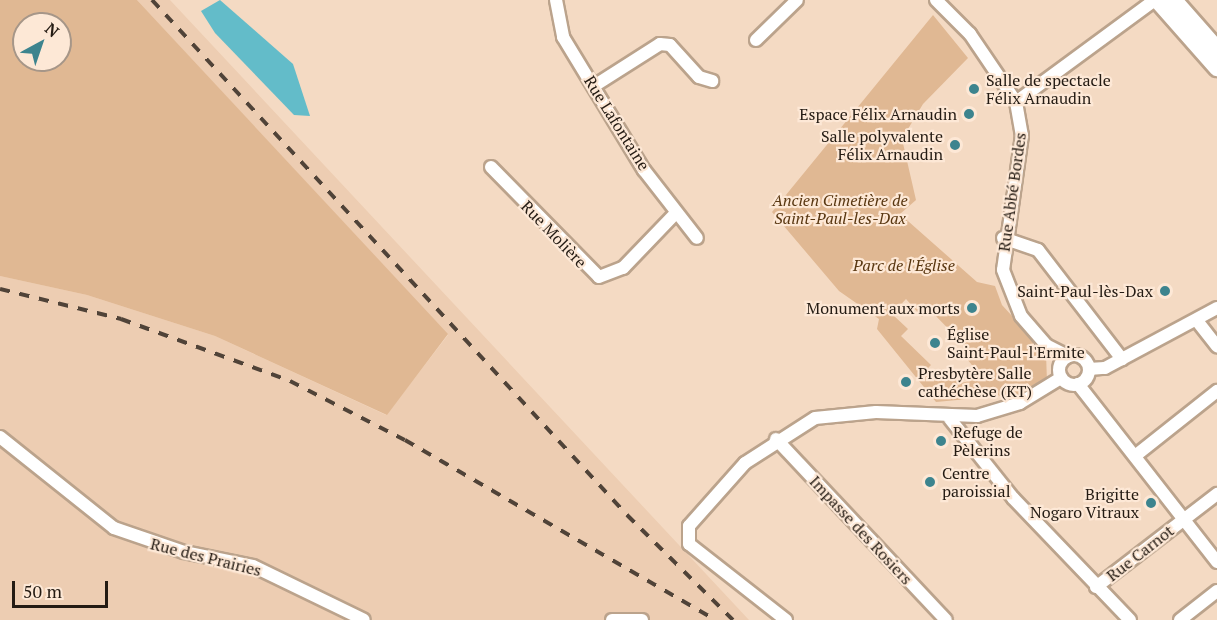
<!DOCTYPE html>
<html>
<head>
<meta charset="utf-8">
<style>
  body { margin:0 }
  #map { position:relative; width:1217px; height:620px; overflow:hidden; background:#f4dac3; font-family:"PT Serif",serif }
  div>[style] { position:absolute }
  .built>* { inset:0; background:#edcdb2 }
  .green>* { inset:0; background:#e0b893 }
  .water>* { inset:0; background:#63bcc9 }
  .roads { filter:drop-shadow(2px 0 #bba38c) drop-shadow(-2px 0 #bba38c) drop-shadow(0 2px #bba38c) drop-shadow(0 -2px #bba38c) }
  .minor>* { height:12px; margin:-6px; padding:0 6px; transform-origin:6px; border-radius:6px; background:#fff }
  .minor>.ring { margin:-6px; padding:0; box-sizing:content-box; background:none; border:12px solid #fff; border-radius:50% }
  .secondary>* { height:16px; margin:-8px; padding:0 8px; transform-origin:8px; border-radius:8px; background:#fff }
  .rail>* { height:4px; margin-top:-2px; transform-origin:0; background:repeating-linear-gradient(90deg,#504338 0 10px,transparent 0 20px) }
  .dots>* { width:16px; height:16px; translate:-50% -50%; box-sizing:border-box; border:3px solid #fde8d6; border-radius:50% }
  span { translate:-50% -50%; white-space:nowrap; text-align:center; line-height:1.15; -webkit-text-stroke:4.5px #fde8d6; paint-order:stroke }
  .poi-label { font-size:16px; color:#241b13 }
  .left { translate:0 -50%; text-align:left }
  .right { translate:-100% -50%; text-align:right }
  .street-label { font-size:16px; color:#241b13 }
  .park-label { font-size:16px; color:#593711; font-style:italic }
  .north { position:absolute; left:12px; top:12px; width:60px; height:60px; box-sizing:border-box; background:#fde8d6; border:2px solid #a69688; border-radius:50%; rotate:40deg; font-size:16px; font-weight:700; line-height:24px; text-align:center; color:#241b13 }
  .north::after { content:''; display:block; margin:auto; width:21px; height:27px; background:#3d848e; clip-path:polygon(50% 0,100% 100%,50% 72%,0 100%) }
  .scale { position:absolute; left:12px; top:581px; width:96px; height:27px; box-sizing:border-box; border:3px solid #241b13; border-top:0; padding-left:8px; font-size:18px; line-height:21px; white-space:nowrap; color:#241b13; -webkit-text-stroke:4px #fde8d6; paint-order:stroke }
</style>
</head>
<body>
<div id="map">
  <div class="built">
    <div style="clip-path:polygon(137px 0,170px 0,749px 620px,0 620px,0 276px,87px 295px,215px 336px,386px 415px,448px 335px)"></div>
  </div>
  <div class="green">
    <div style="clip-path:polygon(evenodd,0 0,137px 0,448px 334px,387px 415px,215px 336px,87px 295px,0 276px,0 0,24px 24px,60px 24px,60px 60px,24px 60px,24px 24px)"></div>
    <div style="clip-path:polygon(evenodd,933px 15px,968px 58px,923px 104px,902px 139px,916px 200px,900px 214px,977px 282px,995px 286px,1002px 305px,1046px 353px,1047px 382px,1032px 393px,936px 402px,877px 329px,879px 319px,839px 291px,772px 212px,933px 15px,906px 299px,922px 317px,930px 310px,969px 350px,964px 355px,975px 369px,971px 381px,960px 383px,945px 372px,935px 381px,925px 371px,931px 365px,901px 336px,908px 329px,892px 314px,906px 299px)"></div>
  </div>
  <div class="water">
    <div style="clip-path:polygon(220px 0,293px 64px,310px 116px,294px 115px,215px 33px,201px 11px)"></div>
  </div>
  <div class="roads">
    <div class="minor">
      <div style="left:556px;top:0;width:38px;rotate:79deg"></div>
      <div style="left:563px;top:37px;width:156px;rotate:58.7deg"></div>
      <div style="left:644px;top:170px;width:86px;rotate:52.1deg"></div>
      <div style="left:936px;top:0;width:48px;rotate:45deg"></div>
      <div style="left:970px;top:34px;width:82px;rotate:55.9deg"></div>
      <div style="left:1016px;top:102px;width:34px;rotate:80deg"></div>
      <div style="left:1022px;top:135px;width:136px;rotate:98deg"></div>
      <div style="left:1003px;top:270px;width:49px;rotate:68.6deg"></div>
      <div style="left:1021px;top:316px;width:38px;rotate:49deg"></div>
      <div style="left:1046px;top:345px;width:25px;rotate:27deg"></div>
      <div style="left:756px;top:40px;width:57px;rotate:-44.3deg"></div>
      <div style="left:594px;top:86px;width:78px;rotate:-32.5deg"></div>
      <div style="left:660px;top:44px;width:10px;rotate:6deg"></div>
      <div style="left:670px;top:45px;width:43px;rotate:47.8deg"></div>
      <div style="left:699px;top:77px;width:14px;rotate:17deg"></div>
      <div style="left:1016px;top:102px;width:172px;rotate:-36.3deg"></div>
      <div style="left:491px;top:167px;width:154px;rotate:45.5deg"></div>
      <div style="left:599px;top:277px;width:26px;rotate:-21deg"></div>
      <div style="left:623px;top:268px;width:75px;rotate:-46.1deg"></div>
      <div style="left:1003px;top:238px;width:37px;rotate:19deg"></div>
      <div style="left:1038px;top:250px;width:138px;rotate:52.4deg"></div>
      <div style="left:1198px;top:322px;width:31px;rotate:52deg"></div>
      <div class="ring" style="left:1059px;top:355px;width:18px;height:18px"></div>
      <div style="left:1089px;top:369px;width:16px;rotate:-4deg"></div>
      <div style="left:1105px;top:368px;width:127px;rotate:-28.2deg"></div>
      <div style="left:1078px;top:384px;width:226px;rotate:52deg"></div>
      <div style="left:950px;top:419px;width:101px;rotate:51.4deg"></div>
      <div style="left:1013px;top:498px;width:169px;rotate:46.2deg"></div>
      <div style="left:0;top:437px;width:146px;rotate:38.6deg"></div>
      <div style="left:114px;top:528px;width:74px;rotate:18.9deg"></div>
      <div style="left:184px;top:552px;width:70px;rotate:11.5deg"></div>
      <div style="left:253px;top:566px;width:123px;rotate:25.9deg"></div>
      <div style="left:776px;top:439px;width:248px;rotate:46.8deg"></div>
      <div style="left:1135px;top:456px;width:105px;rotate:-38.4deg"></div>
      <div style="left:1096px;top:587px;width:153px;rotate:-37.5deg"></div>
      <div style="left:612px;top:620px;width:30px"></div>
      <div style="left:786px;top:620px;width:123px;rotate:-141.9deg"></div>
      <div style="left:689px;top:544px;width:18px;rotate:-90deg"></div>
      <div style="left:689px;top:526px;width:84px;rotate:-48.4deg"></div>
      <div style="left:745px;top:463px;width:83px;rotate:-32.7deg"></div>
      <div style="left:815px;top:418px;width:61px;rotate:-5.6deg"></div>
      <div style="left:876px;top:412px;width:101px;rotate:2.3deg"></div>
      <div style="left:977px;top:416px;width:45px;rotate:-16.8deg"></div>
      <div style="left:1020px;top:403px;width:48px;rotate:-31.4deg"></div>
      <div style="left:1180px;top:620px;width:47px;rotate:-38.1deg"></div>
    </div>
    <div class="secondary">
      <div style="left:1157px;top:0;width:91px;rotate:48.6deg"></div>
      <div style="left:1174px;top:0;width:65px;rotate:48.7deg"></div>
    </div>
  </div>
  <div class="rail">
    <div style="left:152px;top:0;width:701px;rotate:47.31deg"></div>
    <div style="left:627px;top:515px;width:149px;rotate:44.7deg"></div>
    <div style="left:0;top:289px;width:125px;rotate:13.9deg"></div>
    <div style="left:121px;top:319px;width:180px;rotate:20.1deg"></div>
    <div style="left:290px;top:381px;width:129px;rotate:27.2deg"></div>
    <div style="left:405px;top:440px;width:359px;rotate:30.1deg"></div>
  </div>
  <div class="dots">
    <div style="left:974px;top:89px;background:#3d848e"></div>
    <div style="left:969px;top:114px;background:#3d848e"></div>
    <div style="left:955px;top:145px;background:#3d848e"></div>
    <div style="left:1165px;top:291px;background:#3d848e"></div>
    <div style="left:972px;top:308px;background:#3d848e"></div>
    <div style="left:935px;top:343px;background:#3d848e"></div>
    <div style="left:906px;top:382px;background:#3d848e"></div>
    <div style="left:941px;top:441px;background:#3d848e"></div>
    <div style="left:930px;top:482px;background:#3d848e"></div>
    <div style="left:1151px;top:503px;background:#3d848e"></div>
  </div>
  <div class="poi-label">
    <span class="left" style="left:986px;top:89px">Salle de spectacle<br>Félix Arnaudin</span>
    <span class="right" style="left:957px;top:114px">Espace Félix Arnaudin</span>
    <span class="right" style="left:943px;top:145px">Salle polyvalente<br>Félix Arnaudin</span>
    <span class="right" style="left:1153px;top:291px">Saint-Paul-lès-Dax</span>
    <span class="right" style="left:960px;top:308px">Monument aux morts</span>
    <span class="left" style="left:947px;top:343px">Église<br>Saint-Paul-l'Ermite</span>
    <span class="left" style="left:918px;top:382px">Presbytère Salle<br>cathéchèse (KT)</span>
    <span class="left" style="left:953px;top:441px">Refuge de<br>Pèlerins</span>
    <span class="left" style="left:942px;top:482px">Centre<br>paroissial</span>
    <span class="right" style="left:1139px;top:503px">Brigitte<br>Nogaro Vitraux</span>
  </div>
  <div class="street-label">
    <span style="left:617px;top:123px;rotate:58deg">Rue Lafontaine</span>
    <span style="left:1012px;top:192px;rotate:-82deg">Rue Abbé Bordes</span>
    <span style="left:554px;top:234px;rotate:46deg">Rue Molière</span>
    <span style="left:861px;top:530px;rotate:47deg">Impasse des Rosiers</span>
    <span style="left:1140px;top:553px;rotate:-38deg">Rue Carnot</span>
    <span style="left:206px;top:557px;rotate:14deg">Rue des Prairies</span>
  </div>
  <div class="park-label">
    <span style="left:840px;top:209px">Ancien Cimetière de<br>Saint-Paul-les-Dax</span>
    <span style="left:904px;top:265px">Parc de l'Église</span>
  </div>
  <div class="north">N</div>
  <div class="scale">50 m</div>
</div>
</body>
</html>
